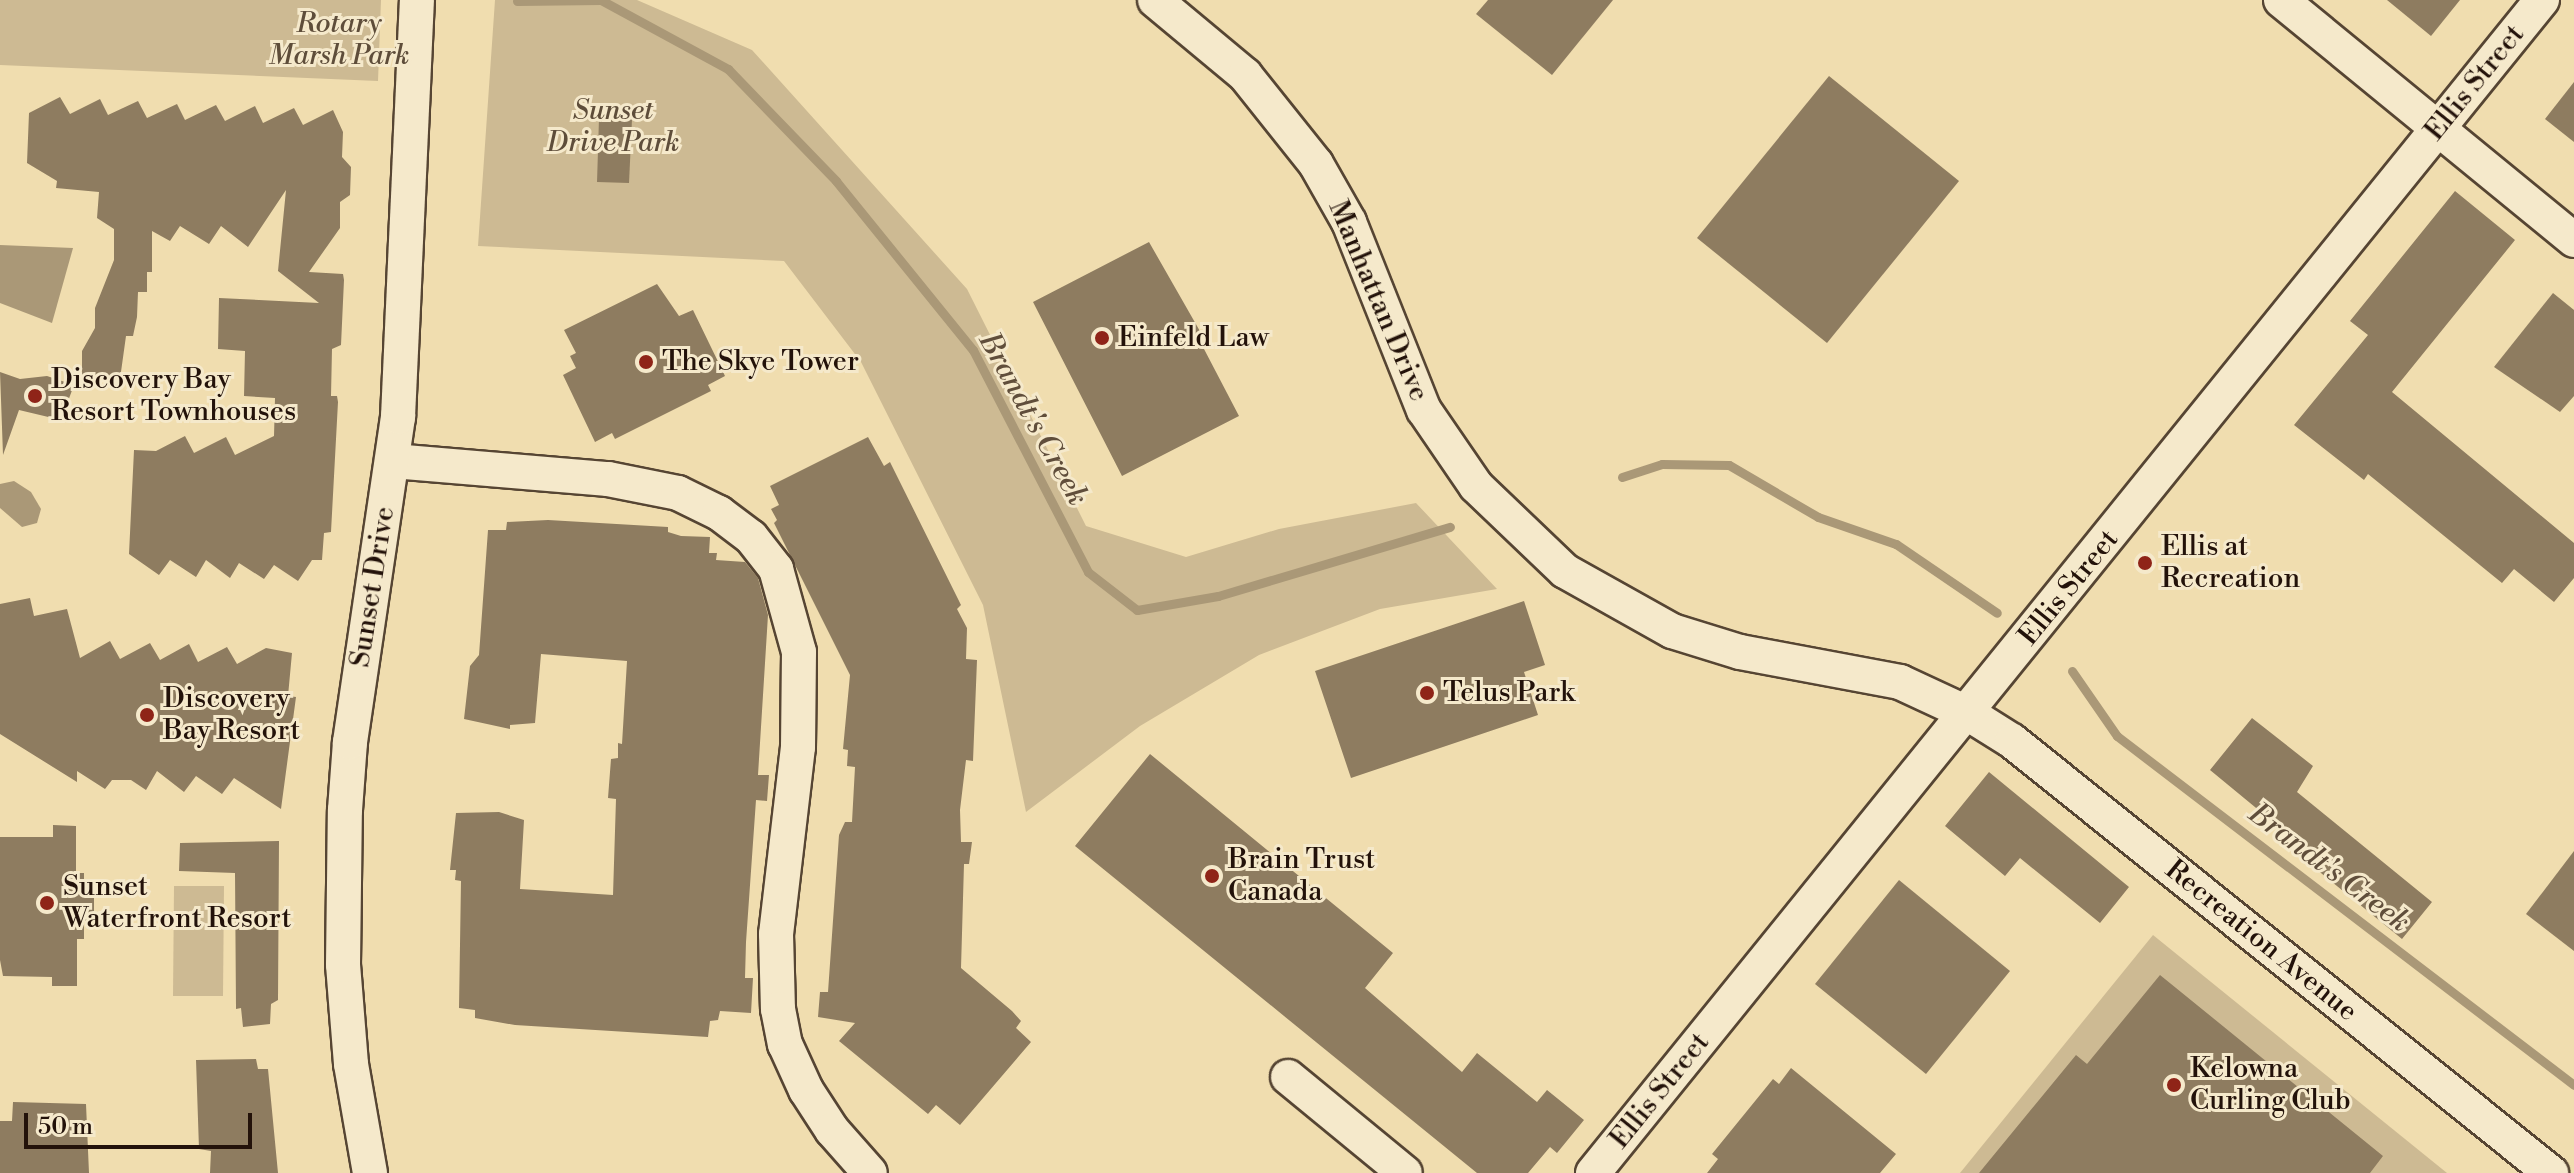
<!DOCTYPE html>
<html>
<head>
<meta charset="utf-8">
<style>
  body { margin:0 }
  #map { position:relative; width:2574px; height:1173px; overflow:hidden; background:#f0ddaf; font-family:"Libre Bodoni",serif }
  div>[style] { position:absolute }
  .green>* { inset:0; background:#cdba93 }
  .water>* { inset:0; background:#aa9877 }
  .stream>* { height:9px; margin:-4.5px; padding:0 4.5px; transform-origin:4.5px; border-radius:4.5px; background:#aa9877 }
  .building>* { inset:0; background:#8e7c60 }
  .roads { filter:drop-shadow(2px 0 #564533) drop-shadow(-2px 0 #564533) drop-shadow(0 2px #564533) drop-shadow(0 -2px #564533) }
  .minor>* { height:34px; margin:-17px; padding:0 17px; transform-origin:17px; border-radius:17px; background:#f5e9cb }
  .dots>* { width:22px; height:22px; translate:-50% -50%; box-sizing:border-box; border:4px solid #f5e9cb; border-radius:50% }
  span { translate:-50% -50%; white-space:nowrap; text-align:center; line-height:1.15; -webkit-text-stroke:6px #f5e9cb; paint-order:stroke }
  .park-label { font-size:28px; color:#5e4d3a; font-style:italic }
  .street-label { font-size:28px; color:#23120a }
  .poi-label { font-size:28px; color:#23120a }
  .left { translate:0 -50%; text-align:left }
  .water-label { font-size:30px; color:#604e3b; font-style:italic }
  .scale { position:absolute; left:24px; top:1113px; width:228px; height:36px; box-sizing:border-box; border:4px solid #23120a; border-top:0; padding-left:10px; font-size:24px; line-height:28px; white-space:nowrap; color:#23120a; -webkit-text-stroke:6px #f5e9cb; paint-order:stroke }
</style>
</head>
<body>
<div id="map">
  <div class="green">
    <div style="clip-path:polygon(0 0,381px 0,378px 81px,0 65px)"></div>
    <div style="clip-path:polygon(495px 0,637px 0,752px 50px,967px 289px,1086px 526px,1186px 557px,1279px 529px,1416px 503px,1497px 589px,1380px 609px,1259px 655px,1140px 726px,1026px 812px,983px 605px,861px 362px,784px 261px,478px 246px)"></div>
    <div style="clip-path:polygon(174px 886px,224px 886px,223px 996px,173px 996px)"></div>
    <div style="clip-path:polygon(2153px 935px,2447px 1173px,1960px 1173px)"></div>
  </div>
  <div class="water">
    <div style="clip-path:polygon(0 245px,73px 248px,52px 323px,0 303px)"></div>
    <div style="clip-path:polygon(14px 481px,31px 492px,41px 509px,37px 523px,22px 527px,0 508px,0 484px)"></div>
  </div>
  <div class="stream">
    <div style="left:517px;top:1px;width:84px;rotate:-0.7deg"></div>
    <div style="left:601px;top:0;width:145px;rotate:28.5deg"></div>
    <div style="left:728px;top:69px;width:156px;rotate:46deg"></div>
    <div style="left:836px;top:181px;width:218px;rotate:51deg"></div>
    <div style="left:973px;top:350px;width:250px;rotate:62.6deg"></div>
    <div style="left:1088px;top:572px;width:62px;rotate:37.8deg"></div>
    <div style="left:1137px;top:610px;width:82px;rotate:-9.8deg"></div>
    <div style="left:1218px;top:596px;width:242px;rotate:-16.6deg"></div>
    <div style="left:1622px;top:477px;width:42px;rotate:-18deg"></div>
    <div style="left:1662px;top:464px;width:67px;rotate:0.9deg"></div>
    <div style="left:1729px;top:465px;width:103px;rotate:30.3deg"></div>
    <div style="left:1818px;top:517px;width:83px;rotate:19.1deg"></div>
    <div style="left:1896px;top:544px;width:122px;rotate:34.3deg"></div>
    <div style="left:2072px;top:671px;width:79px;rotate:55.3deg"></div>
    <div style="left:2117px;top:736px;width:575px;rotate:37.37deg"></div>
  </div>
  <div class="building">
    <div style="clip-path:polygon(1488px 0,1613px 0,1552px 75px,1476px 14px)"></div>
    <div style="clip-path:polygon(2387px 0,2460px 0,2431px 36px)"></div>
    <div style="clip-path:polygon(1829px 76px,1959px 181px,1827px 343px,1697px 238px)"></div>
    <div style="clip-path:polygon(2574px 82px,2574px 142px,2545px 119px)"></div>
    <div style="clip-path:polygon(60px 97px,70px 114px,100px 99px,108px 115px,138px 101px,147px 118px,177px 104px,185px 120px,216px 105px,225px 121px,255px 106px,263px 123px,294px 108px,303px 125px,333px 110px,343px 132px,342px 157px,351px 167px,350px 195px,340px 202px,340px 228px,309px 272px,343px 274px,344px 280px,341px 345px,332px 349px,331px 396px,337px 396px,338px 402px,331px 532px,324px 533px,322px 560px,312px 560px,298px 581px,274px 565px,264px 579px,239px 563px,230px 578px,206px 560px,196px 577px,170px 560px,159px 575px,129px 554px,134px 450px,156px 451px,185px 436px,194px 453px,226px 437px,235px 455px,274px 436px,275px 398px,244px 396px,245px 351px,218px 349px,219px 298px,319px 303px,278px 271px,286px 190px,248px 247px,221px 226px,209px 244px,180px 226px,170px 241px,152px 231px,152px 272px,147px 272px,147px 292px,138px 292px,137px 317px,133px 336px,126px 336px,120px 379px,82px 379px,82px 351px,95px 328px,95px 308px,114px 260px,114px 229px,97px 218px,99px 192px,56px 188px,57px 181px,27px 163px,29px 113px)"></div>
    <div style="clip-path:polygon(599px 118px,632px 119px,629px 183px,597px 182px)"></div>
    <div style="clip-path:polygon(2455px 191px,2515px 240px,2392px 392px,2574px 543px,2574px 578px,2554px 602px,2514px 569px,2502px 583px,2368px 474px,2364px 480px,2294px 425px,2368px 335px,2350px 321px)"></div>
    <div style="clip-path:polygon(1149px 242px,1209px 347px,1204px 349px,1239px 416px,1122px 476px,1033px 302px)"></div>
    <div style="clip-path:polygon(657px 284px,679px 316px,693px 310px,725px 376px,708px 385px,711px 391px,615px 439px,612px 433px,595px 442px,563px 375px,576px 368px,570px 356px,576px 353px,564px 330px)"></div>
    <div style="clip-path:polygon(2553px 293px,2574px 310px,2574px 396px,2560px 412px,2494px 367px)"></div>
    <div style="clip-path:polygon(0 372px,20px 379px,47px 376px,74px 385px,61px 420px,19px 410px,3px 455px)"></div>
    <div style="clip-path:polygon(868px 437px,884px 466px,890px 462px,961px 605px,957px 609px,967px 628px,966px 659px,977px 660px,973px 761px,966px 760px,960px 810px,961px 842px,972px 842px,969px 864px,964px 864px,961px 968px,1012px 1011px,1021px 1021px,1016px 1028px,1031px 1042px,960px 1125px,936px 1105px,928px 1114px,839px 1041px,855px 1023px,818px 1017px,820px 992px,828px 992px,839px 835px,845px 822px,852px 822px,855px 767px,847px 766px,848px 750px,843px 749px,850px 675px,774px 523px,777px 520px,771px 509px,779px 505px,770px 486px)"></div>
    <div style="clip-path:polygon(548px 520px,668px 527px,668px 532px,681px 536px,710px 537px,709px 553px,717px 553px,716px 560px,745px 562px,758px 578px,768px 615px,758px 775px,769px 775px,767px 801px,756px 800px,746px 942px,745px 978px,753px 978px,751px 1013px,720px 1011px,718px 1020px,710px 1021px,708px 1037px,515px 1025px,475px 1018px,475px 1010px,459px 1008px,461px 881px,455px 880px,456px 870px,450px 870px,456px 813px,499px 812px,524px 820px,520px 889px,613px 895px,616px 799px,608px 798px,611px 759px,618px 758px,618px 743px,622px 744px,627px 661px,541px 654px,535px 723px,510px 725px,510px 729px,464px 719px,470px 666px,479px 655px,488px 530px,506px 530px,507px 522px)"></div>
    <div style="clip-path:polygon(30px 598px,34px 616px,67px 609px,80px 658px,110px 641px,120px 659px,150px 643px,160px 660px,189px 644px,198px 662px,227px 647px,237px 664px,266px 648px,292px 653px,288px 696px,296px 697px,281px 809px,234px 778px,222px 794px,196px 776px,184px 792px,157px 771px,146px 790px,131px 780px,112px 780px,105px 789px,77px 771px,77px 782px,0 734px,0 604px)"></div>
    <div style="clip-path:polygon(1524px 601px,1545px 665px,1524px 672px,1538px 715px,1351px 778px,1315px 671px)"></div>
    <div style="clip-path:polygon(2252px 718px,2313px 766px,2297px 792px,2432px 902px,2402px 939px,2283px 842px,2289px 835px,2210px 770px)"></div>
    <div style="clip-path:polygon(1150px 754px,1393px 953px,1365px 988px,1462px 1072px,1477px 1053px,1537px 1102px,1547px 1090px,1584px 1120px,1557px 1153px,1550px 1147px,1528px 1173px,1477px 1173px,1075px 846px)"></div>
    <div style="clip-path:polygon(1989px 772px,2129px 887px,2100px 923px,2020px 858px,2005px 876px,1945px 826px)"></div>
    <div style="clip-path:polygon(53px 825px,76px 826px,76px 873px,84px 873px,84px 885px,94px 885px,94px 921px,84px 921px,84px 939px,77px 939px,77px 986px,52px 986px,52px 977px,3px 976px,0 960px,0 837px,53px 837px)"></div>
    <div style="clip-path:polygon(279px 841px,278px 1000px,271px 1004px,270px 1024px,243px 1027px,241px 1008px,236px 1009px,235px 873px,179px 871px,180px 843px)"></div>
    <div style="clip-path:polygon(2574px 851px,2574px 951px,2526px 914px)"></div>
    <div style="clip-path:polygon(1899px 880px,2010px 971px,1926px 1074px,1815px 984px)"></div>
    <div style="clip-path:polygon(2160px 975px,2383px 1156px,2370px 1173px,1979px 1173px,2076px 1055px,2087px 1064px)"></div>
    <div style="clip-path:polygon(256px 1059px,258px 1069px,268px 1069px,278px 1173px,210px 1173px,211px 1151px,199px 1149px,196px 1060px)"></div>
    <div style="clip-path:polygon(1791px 1068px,1896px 1154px,1880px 1173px,1707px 1173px,1718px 1159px,1712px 1154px,1773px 1079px,1779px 1084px)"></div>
    <div style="clip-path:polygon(13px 1102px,86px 1104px,89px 1173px,0 1173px,0 1121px,12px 1121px)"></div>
  </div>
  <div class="roads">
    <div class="minor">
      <div style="left:1155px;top:0;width:117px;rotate:39.8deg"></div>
      <div style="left:1245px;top:75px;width:114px;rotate:51.4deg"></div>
      <div style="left:1316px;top:164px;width:67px;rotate:60.4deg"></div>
      <div style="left:1349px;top:222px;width:202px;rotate:68.3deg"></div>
      <div style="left:1424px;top:410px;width:92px;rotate:55.6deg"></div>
      <div style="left:1476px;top:486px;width:123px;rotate:43.7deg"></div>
      <div style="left:1565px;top:571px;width:123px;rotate:29.3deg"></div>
      <div style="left:1672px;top:631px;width:71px;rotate:17.2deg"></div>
      <div style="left:1740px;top:652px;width:163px;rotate:10.6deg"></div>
      <div style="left:1900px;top:682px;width:76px;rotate:24.9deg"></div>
      <div style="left:1969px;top:714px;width:51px;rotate:32.1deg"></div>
      <div style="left:2012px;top:741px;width:691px;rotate:38.71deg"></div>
      <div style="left:2281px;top:0;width:379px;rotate:39.3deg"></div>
      <div style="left:393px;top:461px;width:216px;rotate:4.8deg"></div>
      <div style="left:608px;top:479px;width:71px;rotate:11.3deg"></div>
      <div style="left:678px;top:493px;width:46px;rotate:26deg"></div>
      <div style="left:719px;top:513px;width:40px;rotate:37deg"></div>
      <div style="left:751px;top:537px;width:41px;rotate:52deg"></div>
      <div style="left:776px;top:569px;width:86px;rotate:74.5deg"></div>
      <div style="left:799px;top:652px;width:95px;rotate:90.6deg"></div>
      <div style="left:798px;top:747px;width:188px;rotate:96.7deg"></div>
      <div style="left:776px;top:934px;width:75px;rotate:88.5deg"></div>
      <div style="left:778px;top:1009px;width:36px;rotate:79deg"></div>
      <div style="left:785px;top:1044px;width:51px;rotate:65.5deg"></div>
      <div style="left:806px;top:1090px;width:48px;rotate:57deg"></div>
      <div style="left:832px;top:1130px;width:57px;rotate:48.5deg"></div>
      <div style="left:1288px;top:1077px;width:151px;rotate:39.4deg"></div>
      <div style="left:370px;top:1173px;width:111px;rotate:-99.9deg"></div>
      <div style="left:351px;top:1064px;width:99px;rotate:-94.6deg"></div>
      <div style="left:343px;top:965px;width:155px;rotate:-89.3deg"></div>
      <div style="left:345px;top:810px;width:68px;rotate:-85.8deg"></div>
      <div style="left:350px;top:742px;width:329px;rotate:-81.6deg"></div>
      <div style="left:398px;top:417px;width:417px;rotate:-87.4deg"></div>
      <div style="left:1593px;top:1173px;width:1509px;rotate:-51.03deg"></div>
    </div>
  </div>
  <div class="dots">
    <div style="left:1102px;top:338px;background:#8f2418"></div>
    <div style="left:646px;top:362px;background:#8f2418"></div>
    <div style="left:35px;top:396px;background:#8f2418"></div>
    <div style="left:2145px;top:563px;background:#8f2418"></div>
    <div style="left:1427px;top:693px;background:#8f2418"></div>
    <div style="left:147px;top:715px;background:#8f2418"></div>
    <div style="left:1212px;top:876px;background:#8f2418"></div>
    <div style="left:47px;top:903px;background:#8f2418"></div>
    <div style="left:2174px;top:1085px;background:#8f2418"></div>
  </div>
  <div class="park-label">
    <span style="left:339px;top:40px">Rotary<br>Marsh Park</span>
    <span style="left:613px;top:127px">Sunset<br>Drive Park</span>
  </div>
  <div class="street-label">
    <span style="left:2475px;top:83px;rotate:-51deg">Ellis Street</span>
    <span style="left:1378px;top:301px;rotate:67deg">Manhattan Drive</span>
    <span style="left:373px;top:587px;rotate:-81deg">Sunset Drive</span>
    <span style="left:2069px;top:588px;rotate:-51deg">Ellis Street</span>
    <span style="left:2261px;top:941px;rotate:39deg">Recreation Avenue</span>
    <span style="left:1660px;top:1091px;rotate:-51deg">Ellis Street</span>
  </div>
  <div class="poi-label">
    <span class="left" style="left:1118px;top:338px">Einfeld Law</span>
    <span class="left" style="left:662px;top:362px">The Skye Tower</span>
    <span class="left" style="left:51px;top:396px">Discovery Bay<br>Resort Townhouses</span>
    <span class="left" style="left:2161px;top:563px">Ellis at<br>Recreation</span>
    <span class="left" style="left:1443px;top:693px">Telus Park</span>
    <span class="left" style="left:163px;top:715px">Discovery<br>Bay Resort</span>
    <span class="left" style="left:1228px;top:876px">Brain Trust<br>Canada</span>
    <span class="left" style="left:63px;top:903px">Sunset<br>Waterfront Resort</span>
    <span class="left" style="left:2190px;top:1085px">Kelowna<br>Curling Club</span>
  </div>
  <div class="water-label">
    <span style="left:1033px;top:419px;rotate:61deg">Brandt's Creek</span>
    <span style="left:2329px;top:868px;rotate:37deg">Brandt's Creek</span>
  </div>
  <div class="scale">50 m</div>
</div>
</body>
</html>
